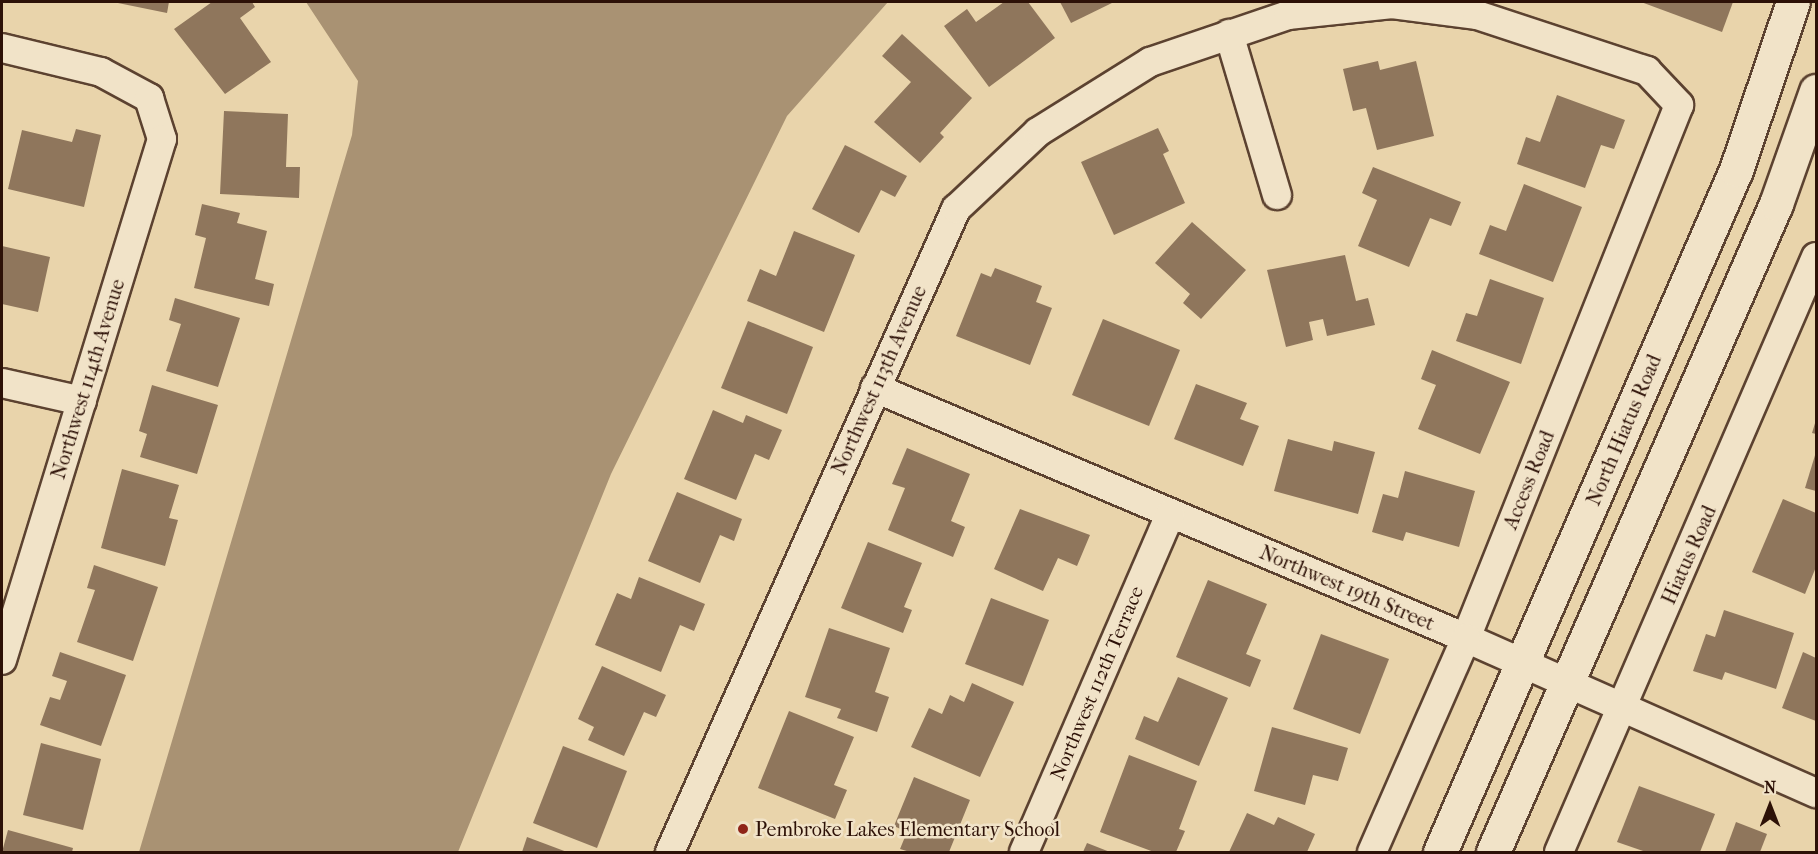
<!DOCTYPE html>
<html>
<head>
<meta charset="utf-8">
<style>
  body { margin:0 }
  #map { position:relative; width:1818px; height:854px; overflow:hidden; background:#e9d4ab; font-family:"IM FELL French Canon",serif }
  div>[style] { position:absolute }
  .water>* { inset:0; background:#a99273 }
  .building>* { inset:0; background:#8f765c }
  .roads { filter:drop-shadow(2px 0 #5c4230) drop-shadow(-2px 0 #5c4230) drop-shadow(0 2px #5c4230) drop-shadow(0 -2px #5c4230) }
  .street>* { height:28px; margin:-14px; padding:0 14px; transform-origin:14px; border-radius:14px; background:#f1e3c8 }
  .secondary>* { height:33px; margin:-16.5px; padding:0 16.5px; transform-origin:16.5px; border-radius:16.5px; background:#f1e3c8 }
  .dots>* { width:16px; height:16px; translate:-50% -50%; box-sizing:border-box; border:3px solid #f1e3c8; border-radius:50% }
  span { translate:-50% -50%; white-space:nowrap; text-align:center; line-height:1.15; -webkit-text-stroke:5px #f1e3c8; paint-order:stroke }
  .street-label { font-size:20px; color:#2d1107 }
  .poi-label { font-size:20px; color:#2d1107 }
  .left { translate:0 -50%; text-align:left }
  .frame { position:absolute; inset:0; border:3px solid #2d1107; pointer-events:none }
  .north { position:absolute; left:1740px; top:776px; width:60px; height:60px; -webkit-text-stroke:4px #f1e3c8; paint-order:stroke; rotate:0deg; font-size:16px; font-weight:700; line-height:24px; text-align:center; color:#2d1107 }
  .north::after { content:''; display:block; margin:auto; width:21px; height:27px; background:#2d1107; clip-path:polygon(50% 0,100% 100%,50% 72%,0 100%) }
</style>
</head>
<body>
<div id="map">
  <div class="water">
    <div style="clip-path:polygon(306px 2px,888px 2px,787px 116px,611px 474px,458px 852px,139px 852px,352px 135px,358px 81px)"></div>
  </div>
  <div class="building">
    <div style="clip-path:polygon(113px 2px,169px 2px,167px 13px)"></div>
    <div style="clip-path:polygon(212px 2px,252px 2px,255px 7px,240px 18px,271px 62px,225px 94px,174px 29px)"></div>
    <div style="clip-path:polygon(1004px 2px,1028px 2px,1055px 38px,989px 87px,944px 26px,967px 9px,976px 22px)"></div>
    <div style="clip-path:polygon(1060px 2px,1114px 2px,1071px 23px)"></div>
    <div style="clip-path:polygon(1641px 2px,1733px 2px,1722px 32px)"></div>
    <div style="clip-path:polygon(902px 34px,972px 98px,940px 133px,944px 137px,920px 163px,874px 122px,911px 82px,882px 56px)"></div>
    <div style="clip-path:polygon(1378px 61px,1380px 70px,1416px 61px,1434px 136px,1377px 150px,1366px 108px,1353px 111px,1343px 69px)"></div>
    <div style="clip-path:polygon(1557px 95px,1625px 120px,1614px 149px,1601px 145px,1585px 188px,1517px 164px,1526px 137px,1540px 142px)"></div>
    <div style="clip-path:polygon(224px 111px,288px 114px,286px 167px,300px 167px,299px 198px,220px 194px)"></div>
    <div style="clip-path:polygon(1158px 128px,1169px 151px,1163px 154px,1185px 203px,1114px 235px,1081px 162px)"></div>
    <div style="clip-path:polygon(76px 129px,101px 135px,84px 207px,8px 189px,22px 130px,72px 142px)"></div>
    <div style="clip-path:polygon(845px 145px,907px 176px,895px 197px,881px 190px,859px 233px,812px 209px)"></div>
    <div style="clip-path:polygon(1373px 167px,1461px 202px,1451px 226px,1430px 218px,1409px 267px,1358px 246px,1377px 200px,1362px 193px)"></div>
    <div style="clip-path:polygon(1524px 184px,1582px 207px,1553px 282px,1479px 254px,1490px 225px,1506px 231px)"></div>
    <div style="clip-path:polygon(202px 204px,240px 213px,237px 223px,267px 231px,255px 279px,274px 284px,269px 306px,194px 288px,206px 238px,195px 235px)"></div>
    <div style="clip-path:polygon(1192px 222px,1246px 270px,1201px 319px,1183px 303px,1190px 294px,1155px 263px)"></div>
    <div style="clip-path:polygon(794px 231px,855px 255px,824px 332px,747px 301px,760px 269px,776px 276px)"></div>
    <div style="clip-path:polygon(2px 246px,50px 257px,38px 312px,2px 304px)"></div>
    <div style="clip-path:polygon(1345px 255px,1356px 301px,1368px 298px,1375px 325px,1327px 336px,1323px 319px,1309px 322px,1313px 340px,1286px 347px,1267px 270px)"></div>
    <div style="clip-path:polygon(995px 268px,1042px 286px,1036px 302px,1052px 308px,1030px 365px,956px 336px,981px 273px,991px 277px)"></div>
    <div style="clip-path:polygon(1490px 279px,1544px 298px,1521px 364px,1456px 341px,1466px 313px,1477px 316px)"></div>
    <div style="clip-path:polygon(175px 298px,240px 318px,218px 387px,166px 371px,181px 324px,169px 320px)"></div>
    <div style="clip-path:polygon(1103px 319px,1180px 350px,1149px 426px,1072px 395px)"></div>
    <div style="clip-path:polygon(748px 321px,813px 347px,787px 414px,721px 388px)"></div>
    <div style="clip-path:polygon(1432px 350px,1510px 382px,1480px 454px,1418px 429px,1436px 385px,1421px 379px)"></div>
    <div style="clip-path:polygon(1196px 384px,1247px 403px,1240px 419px,1259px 426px,1243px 466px,1174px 439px)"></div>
    <div style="clip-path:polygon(152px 385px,218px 405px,197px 474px,140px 457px,147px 434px,139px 431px)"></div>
    <div style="clip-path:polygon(713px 410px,743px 423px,746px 415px,782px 430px,769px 460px,755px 454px,736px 500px,684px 479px)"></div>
    <div style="clip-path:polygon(1816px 420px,1816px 434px,1812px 433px)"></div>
    <div style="clip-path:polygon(1288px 439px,1332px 451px,1334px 441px,1375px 452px,1358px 514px,1274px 491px)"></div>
    <div style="clip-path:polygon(907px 448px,970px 474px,951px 521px,965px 527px,953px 557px,888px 530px,905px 488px,892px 484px)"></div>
    <div style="clip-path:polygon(1816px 452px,1816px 491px,1805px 488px)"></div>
    <div style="clip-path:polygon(122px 469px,179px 485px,169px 518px,178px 520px,165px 566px,101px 548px)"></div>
    <div style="clip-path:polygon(1405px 471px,1475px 491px,1459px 547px,1406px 532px,1403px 541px,1372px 532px,1383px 494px,1398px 498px)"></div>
    <div style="clip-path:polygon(677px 492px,742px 519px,734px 541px,720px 535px,700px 583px,648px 561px)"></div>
    <div style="clip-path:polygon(1783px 499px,1816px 513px,1816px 567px,1805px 594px,1752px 572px)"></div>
    <div style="clip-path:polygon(1020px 509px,1090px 535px,1077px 566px,1058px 558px,1043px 591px,994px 569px)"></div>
    <div style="clip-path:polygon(868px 542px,922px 563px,904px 607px,912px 610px,903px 633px,841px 608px)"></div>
    <div style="clip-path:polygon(94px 565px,158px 587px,133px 661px,77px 642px,95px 590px,87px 588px)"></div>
    <div style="clip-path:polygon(639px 577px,705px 604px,694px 631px,680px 625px,661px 672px,595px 645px,617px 593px,631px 599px)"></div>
    <div style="clip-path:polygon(1208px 580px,1267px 604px,1246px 654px,1261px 660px,1250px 687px,1176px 657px)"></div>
    <div style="clip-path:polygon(991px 598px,1049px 620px,1023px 686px,965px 664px)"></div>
    <div style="clip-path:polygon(1724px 610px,1794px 633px,1776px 689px,1725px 672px,1722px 680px,1693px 671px,1706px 634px,1715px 637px)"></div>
    <div style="clip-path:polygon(829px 628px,890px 648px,875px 692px,889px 697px,877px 732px,837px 718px,841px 709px,805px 697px)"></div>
    <div style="clip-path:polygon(1321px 634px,1389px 659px,1360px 734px,1293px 709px)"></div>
    <div style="clip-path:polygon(60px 652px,126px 675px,101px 746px,40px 725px,50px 697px,60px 700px,67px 681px,52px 676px)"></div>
    <div style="clip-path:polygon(1803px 652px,1816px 658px,1816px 721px,1782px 708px)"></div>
    <div style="clip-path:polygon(602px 666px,666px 695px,656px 717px,644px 712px,624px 756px,588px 740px,594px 727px,578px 719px)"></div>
    <div style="clip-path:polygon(1178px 677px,1228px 698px,1199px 766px,1135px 739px,1144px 716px,1158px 722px)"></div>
    <div style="clip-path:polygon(972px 683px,1014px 702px,980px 777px,911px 747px,929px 708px,942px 714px,950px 695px,964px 702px)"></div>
    <div style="clip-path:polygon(789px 711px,854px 737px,834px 785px,847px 790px,835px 819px,758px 788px)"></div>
    <div style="clip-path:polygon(1272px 727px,1348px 748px,1338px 781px,1313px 775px,1305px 805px,1254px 791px)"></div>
    <div style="clip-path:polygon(41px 743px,101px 759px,83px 830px,23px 815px)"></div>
    <div style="clip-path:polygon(563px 746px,627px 771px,597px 848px,533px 823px)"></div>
    <div style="clip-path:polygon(1129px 755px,1197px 781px,1179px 829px,1185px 831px,1176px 852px,1154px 852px,1100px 832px)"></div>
    <div style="clip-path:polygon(914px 777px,970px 800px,949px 852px,910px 852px,900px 849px,907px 832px,894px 826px)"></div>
    <div style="clip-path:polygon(1639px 786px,1715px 814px,1700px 852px,1646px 852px,1617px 842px)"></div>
    <div style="clip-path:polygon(1247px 813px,1274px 825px,1278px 817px,1315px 834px,1307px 852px,1229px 852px)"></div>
    <div style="clip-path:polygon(1736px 822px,1767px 834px,1760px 852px,1725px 852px)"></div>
    <div style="clip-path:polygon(8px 830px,73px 848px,72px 852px,2px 852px)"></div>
    <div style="clip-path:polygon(527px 837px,567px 852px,522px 852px)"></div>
    <div style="clip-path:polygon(1087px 843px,1110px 852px,1083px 852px)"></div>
  </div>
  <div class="roads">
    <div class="street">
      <div style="left:1229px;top:34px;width:168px;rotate:73.4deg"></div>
      <div style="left:2px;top:48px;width:102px;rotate:13.6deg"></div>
      <div style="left:101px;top:72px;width:55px;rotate:28.4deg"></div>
      <div style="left:149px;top:98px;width:43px;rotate:72.4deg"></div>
      <div style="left:162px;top:139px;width:545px;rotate:107.07deg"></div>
      <div style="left:2px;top:383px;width:82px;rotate:12.7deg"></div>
      <div style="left:875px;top:388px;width:642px;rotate:22.93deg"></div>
      <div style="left:1466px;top:638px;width:383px;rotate:23.9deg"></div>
      <div style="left:670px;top:852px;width:704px;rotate:-66.02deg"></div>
      <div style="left:956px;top:209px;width:112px;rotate:-43.2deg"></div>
      <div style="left:1038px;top:132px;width:132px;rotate:-32deg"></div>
      <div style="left:1150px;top:62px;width:146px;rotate:-18.8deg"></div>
      <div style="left:1288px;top:15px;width:105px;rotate:-6deg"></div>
      <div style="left:1392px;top:4px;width:86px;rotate:7.4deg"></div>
      <div style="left:1477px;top:15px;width:179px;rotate:18.2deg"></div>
      <div style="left:1647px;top:71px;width:47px;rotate:46.7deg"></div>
      <div style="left:1679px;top:105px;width:574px;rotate:111.78deg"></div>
      <div style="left:1466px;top:638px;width:234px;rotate:113.7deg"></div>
      <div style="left:1024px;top:852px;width:368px;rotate:-66.6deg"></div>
      <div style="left:1559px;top:852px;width:648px;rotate:-66.64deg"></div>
    </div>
    <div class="secondary">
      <div style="left:1440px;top:852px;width:743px;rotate:-66.54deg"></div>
      <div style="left:1736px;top:170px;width:177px;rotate:-71.3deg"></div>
      <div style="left:1493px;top:852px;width:707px;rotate:-66.41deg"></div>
      <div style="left:1776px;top:204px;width:120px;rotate:-70.5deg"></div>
    </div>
  </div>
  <div class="dots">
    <div style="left:743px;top:829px;background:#8f2418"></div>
  </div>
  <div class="street-label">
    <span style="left:88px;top:379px;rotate:-73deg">Northwest 114th Avenue</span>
    <span style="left:879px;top:380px;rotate:-66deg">Northwest 113th Avenue</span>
    <span style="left:1624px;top:430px;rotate:-67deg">North Hiatus Road</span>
    <span style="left:1529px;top:480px;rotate:-68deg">Access Road</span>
    <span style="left:1689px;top:555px;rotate:-66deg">Hiatus Road</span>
    <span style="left:1347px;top:588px;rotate:23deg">Northwest 19th Street</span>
    <span style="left:1097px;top:683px;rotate:-67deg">Northwest 112th Terrace</span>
  </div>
  <div class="poi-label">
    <span class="left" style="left:755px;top:829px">Pembroke Lakes Elementary School</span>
  </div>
  <div class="frame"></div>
  <div class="north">N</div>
</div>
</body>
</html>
